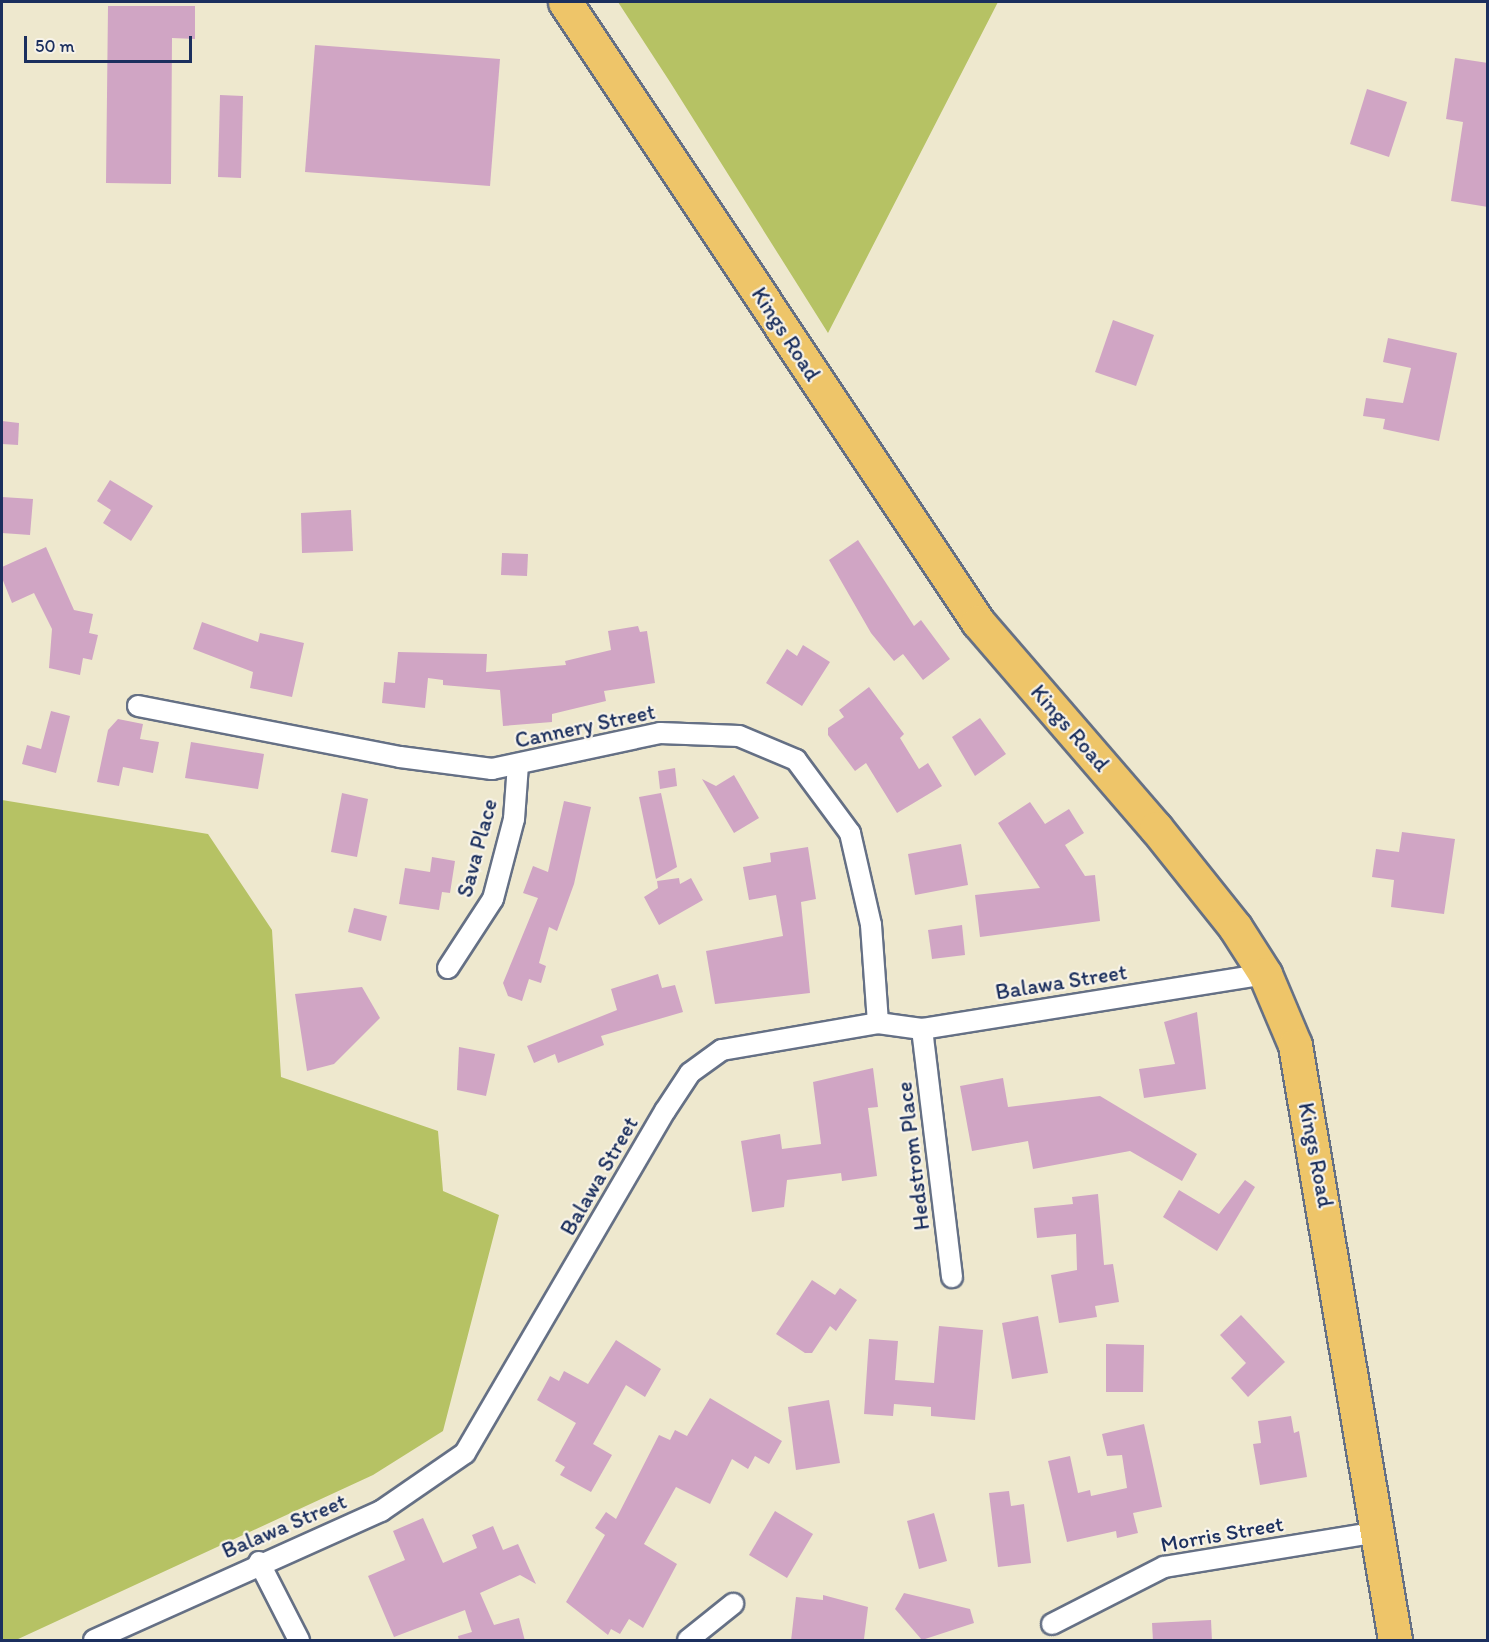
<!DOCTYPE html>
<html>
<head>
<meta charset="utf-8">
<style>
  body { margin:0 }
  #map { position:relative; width:1489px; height:1642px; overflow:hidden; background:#eee8ce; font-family:Itim,sans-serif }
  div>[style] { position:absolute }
  .green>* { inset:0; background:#b6c264 }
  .building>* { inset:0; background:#d0a5c4 }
  .roads { filter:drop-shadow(2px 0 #657085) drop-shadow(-2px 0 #657085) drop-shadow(0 2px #657085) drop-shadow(0 -2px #657085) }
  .street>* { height:20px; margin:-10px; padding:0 10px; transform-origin:10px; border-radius:10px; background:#fff }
  .highway>* { height:33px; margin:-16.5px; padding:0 16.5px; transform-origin:16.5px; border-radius:16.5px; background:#eec569 }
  span { translate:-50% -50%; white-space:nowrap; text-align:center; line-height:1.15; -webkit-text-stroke:4.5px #f7f3e8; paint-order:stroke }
  .street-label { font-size:22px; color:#1b2f5e }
  .frame { position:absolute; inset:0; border:3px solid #1b2f5e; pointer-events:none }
  .scale { position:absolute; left:24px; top:36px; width:168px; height:27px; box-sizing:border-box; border:3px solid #1b2f5e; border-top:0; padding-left:8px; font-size:18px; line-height:21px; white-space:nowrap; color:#1b2f5e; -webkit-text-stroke:4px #f7f3e8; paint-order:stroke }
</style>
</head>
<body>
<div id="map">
  <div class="green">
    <div style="clip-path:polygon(618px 2px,998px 2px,828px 333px,670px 82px)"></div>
    <div style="clip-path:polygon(2px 800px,208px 834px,272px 930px,281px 1077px,438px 1131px,443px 1191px,499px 1215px,443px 1431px,373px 1475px,16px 1640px,2px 1640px)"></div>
  </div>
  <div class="building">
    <div style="clip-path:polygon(108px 6px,195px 6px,195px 39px,172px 38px,171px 184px,106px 183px)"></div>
    <div style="clip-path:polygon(315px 45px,500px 59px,490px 186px,305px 172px)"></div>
    <div style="clip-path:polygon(1455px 58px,1488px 63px,1488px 207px,1451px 201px,1463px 122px,1446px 119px)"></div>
    <div style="clip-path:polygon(1367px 89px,1407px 102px,1389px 157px,1350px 144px)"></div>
    <div style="clip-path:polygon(220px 95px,243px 96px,241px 178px,218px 177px)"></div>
    <div style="clip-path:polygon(1113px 320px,1154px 335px,1136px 386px,1095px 372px)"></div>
    <div style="clip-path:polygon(1388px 338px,1457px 353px,1439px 441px,1383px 429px,1385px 419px,1363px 416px,1366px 398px,1403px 403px,1411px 368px,1383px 362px)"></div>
    <div style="clip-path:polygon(2px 421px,19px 423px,18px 445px,2px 444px)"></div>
    <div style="clip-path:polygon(110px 480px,153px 506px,131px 541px,103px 523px,111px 510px,97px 501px)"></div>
    <div style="clip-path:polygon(2px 497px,33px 499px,30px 535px,2px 533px)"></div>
    <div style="clip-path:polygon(351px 510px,353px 551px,302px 553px,301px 513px)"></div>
    <div style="clip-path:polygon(858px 540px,914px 626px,921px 620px,950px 659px,923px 680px,903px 654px,894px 661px,871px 633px,829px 560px)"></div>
    <div style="clip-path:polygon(46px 547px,74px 610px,93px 614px,89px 633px,98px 635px,92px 660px,83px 658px,80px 675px,49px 668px,52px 629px,34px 593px,12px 603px,2px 578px,2px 567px)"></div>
    <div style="clip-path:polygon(502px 553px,528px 554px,527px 576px,501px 575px)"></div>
    <div style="clip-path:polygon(202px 622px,258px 642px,260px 633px,304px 643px,292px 697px,250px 688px,253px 672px,193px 649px)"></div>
    <div style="clip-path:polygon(638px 626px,640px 632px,647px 631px,655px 683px,604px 691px,606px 701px,552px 714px,552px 722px,503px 726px,500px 690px,443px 685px,443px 680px,428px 678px,425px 708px,382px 703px,384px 682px,395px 683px,398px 652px,487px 654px,486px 672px,566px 665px,565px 661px,611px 650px,608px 631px)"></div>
    <div style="clip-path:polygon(803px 645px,830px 662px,802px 706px,766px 683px,787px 649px,797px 656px)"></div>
    <div style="clip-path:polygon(869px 687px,904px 734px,900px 738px,919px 769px,928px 763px,942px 786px,897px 813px,866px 763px,855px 771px,828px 735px,828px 728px,844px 717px,839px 710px)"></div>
    <div style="clip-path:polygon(51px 711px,70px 716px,56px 773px,22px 764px,27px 745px,41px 749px)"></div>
    <div style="clip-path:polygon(980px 718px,1006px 754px,975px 776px,952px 737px)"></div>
    <div style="clip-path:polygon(118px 719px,143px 724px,140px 739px,159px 742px,153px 773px,123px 767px,119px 786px,97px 782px,108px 730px)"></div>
    <div style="clip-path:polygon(191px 742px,264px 754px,258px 789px,185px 778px)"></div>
    <div style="clip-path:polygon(675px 768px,677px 786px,660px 789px,658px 771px)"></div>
    <div style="clip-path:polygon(734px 775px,759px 818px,734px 833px,702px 779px,716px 786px)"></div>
    <div style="clip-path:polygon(342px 793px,368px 799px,357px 857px,331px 852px)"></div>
    <div style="clip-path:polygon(661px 793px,677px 867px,656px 879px,639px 797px)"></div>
    <div style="clip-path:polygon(564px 801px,591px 807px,574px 884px,557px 931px,549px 927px,539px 963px,546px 966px,541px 983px,529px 979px,522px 1001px,508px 996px,503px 983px,538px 898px,523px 893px,533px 866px,548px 872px)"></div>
    <div style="clip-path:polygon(1030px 802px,1045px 824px,1069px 809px,1084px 833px,1065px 845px,1085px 876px,1095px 875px,1100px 921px,980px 937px,975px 895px,1040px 888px,998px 823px)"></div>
    <div style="clip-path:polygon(1402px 832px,1455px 839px,1444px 914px,1391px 907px,1394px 880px,1372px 877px,1376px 849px,1399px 852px)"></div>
    <div style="clip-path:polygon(961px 844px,968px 885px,915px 895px,908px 854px)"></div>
    <div style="clip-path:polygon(808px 847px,816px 899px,801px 902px,810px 993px,715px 1004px,706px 951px,783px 936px,776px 895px,749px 900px,743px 867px,771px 862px,770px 853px)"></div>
    <div style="clip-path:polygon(432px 857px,455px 861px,450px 893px,442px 892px,439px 910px,399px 904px,405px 868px,430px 872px)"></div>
    <div style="clip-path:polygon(679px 878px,680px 884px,691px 878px,703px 900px,659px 925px,644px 897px,658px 888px,657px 881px)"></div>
    <div style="clip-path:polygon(354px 908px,387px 916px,381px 941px,348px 932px)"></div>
    <div style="clip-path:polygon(962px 925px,965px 955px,932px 959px,928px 930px)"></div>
    <div style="clip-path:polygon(658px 974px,662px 988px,675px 985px,683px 1012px,601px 1036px,604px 1045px,558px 1063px,555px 1054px,534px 1063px,527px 1046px,617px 1010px,611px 989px)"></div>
    <div style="clip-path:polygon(362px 987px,380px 1018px,334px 1064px,307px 1071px,295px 994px)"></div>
    <div style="clip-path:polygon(1197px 1012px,1206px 1089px,1144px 1098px,1139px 1069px,1175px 1064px,1164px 1022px)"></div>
    <div style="clip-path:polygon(459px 1047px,495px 1054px,486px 1096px,457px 1090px)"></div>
    <div style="clip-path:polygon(873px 1068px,878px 1107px,868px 1108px,877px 1176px,842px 1181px,841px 1173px,787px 1180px,784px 1207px,752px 1212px,741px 1141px,780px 1134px,782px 1149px,821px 1144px,813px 1082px)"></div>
    <div style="clip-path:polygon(1003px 1078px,1008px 1107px,1100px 1096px,1197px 1154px,1182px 1181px,1130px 1151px,1033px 1169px,1028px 1141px,972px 1151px,960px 1086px)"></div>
    <div style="clip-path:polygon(1245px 1180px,1255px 1187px,1217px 1251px,1163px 1217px,1179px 1190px,1219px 1214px)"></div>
    <div style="clip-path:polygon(1098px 1194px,1104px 1265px,1113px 1264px,1119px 1302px,1095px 1306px,1097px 1317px,1059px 1323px,1051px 1275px,1077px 1270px,1076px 1234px,1037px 1238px,1034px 1208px,1073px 1204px,1072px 1197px)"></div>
    <div style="clip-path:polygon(812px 1280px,835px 1295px,840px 1288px,857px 1300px,836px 1331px,830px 1326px,812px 1353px,805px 1353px,776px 1334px)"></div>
    <div style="clip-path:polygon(1241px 1315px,1285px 1362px,1248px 1397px,1231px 1378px,1246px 1363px,1220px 1335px)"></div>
    <div style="clip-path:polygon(1038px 1316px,1048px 1373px,1012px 1379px,1002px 1323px)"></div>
    <div style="clip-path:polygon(939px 1326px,983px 1330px,975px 1420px,931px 1416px,931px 1407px,894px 1404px,893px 1416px,864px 1414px,869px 1339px,898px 1341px,895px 1380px,934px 1383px)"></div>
    <div style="clip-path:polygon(616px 1340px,661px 1369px,645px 1397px,626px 1385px,593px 1444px,612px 1455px,591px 1492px,560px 1475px,565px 1467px,555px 1461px,576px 1423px,537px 1400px,550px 1376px,559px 1381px,564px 1371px,588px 1384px)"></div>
    <div style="clip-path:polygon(1106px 1344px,1144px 1345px,1143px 1392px,1106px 1392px)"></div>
    <div style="clip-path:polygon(710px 1398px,782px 1441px,769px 1464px,755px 1456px,748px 1469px,732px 1459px,710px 1504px,676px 1487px,644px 1544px,677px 1564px,643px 1628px,629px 1619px,620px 1634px,611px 1629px,608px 1635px,566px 1602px,605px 1535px,595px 1528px,606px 1512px,616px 1519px,659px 1435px,670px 1440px,675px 1430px,687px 1436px)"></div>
    <div style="clip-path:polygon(829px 1400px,840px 1463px,796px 1470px,788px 1407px)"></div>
    <div style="clip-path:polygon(1291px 1416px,1294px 1433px,1299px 1431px,1307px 1477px,1260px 1485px,1253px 1444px,1261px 1443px,1258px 1421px)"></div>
    <div style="clip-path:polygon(1144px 1424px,1162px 1507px,1133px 1513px,1138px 1533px,1117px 1538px,1116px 1531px,1067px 1542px,1048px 1461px,1070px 1456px,1078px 1493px,1090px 1490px,1091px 1496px,1127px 1488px,1122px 1455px,1107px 1456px,1102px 1434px)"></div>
    <div style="clip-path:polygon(1009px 1491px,1011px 1506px,1024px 1504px,1031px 1563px,998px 1567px,989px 1493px)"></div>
    <div style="clip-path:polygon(775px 1511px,813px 1534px,787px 1578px,749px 1555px)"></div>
    <div style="clip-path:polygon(934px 1513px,947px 1561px,919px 1569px,907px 1521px)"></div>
    <div style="clip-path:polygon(423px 1518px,443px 1563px,477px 1548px,472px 1535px,493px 1526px,503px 1550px,518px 1544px,536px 1584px,520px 1575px,480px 1593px,494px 1625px,519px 1618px,525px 1641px,459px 1641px,458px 1636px,472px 1632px,465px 1610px,394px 1637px,368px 1576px,405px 1560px,393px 1531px)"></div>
    <div style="clip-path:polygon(904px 1593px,970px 1609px,974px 1623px,922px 1640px,895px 1609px)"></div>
    <div style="clip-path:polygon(823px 1595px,868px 1607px,864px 1639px,791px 1641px,796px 1597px,823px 1600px)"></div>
    <div style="clip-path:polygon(1211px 1620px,1212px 1641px,1153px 1641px,1152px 1623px)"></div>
  </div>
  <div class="roads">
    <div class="street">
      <div style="left:138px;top:706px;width:267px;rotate:11deg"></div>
      <div style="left:400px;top:757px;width:93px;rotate:7.4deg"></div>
      <div style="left:492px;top:769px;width:172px;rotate:-12.1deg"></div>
      <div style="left:660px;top:733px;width:79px;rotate:2.2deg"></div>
      <div style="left:739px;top:736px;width:62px;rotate:22.8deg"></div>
      <div style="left:796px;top:760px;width:91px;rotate:53.5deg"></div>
      <div style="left:850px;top:833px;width:94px;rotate:77.1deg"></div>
      <div style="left:871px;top:925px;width:98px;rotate:85.9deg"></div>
      <div style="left:448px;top:968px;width:82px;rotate:-56.9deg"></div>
      <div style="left:493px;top:899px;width:83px;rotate:-75.3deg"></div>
      <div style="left:514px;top:819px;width:54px;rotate:-85.8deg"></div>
      <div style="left:922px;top:1029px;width:250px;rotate:83.1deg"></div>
      <div style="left:259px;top:1562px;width:88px;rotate:62.9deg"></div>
      <div style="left:1052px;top:1624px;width:126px;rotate:-27deg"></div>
      <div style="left:1164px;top:1567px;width:217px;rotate:-9.3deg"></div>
      <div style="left:94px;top:1640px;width:315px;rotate:-24.2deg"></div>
      <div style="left:381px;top:1511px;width:102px;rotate:-34.6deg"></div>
      <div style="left:465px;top:1453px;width:396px;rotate:-59.7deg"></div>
      <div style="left:665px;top:1111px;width:45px;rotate:-56.7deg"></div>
      <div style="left:690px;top:1073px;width:39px;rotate:-36deg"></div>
      <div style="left:722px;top:1050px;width:158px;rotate:-9.8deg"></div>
      <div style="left:878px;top:1023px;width:44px;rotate:7.8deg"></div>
      <div style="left:922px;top:1029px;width:347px;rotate:-9.1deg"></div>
      <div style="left:688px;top:1640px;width:58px;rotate:-38.7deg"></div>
    </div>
    <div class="highway">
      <div style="left:565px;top:2px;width:745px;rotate:56.33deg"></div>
      <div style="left:978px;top:622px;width:272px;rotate:49.2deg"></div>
      <div style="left:1156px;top:828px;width:127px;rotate:51.4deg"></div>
      <div style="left:1235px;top:927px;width:56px;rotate:57.4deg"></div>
      <div style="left:1265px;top:974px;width:77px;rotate:67.1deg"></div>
      <div style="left:1295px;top:1045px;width:603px;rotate:80.46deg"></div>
    </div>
  </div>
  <div class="street-label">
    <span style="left:786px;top:334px;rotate:57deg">Kings Road</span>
    <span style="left:585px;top:726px;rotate:-12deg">Cannery Street</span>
    <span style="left:1070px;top:728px;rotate:49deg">Kings Road</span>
    <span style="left:477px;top:848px;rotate:-75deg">Sava Place</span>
    <span style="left:1061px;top:982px;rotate:-9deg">Balawa Street</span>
    <span style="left:1316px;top:1155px;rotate:79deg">Kings Road</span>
    <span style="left:913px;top:1156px;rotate:-97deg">Hedstrom Place</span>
    <span style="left:599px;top:1176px;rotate:-60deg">Balawa Street</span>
    <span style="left:284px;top:1526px;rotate:-23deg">Balawa Street</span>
    <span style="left:1222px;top:1534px;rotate:-10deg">Morris Street</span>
  </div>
  <div class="frame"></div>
  <div class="scale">50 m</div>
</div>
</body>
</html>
